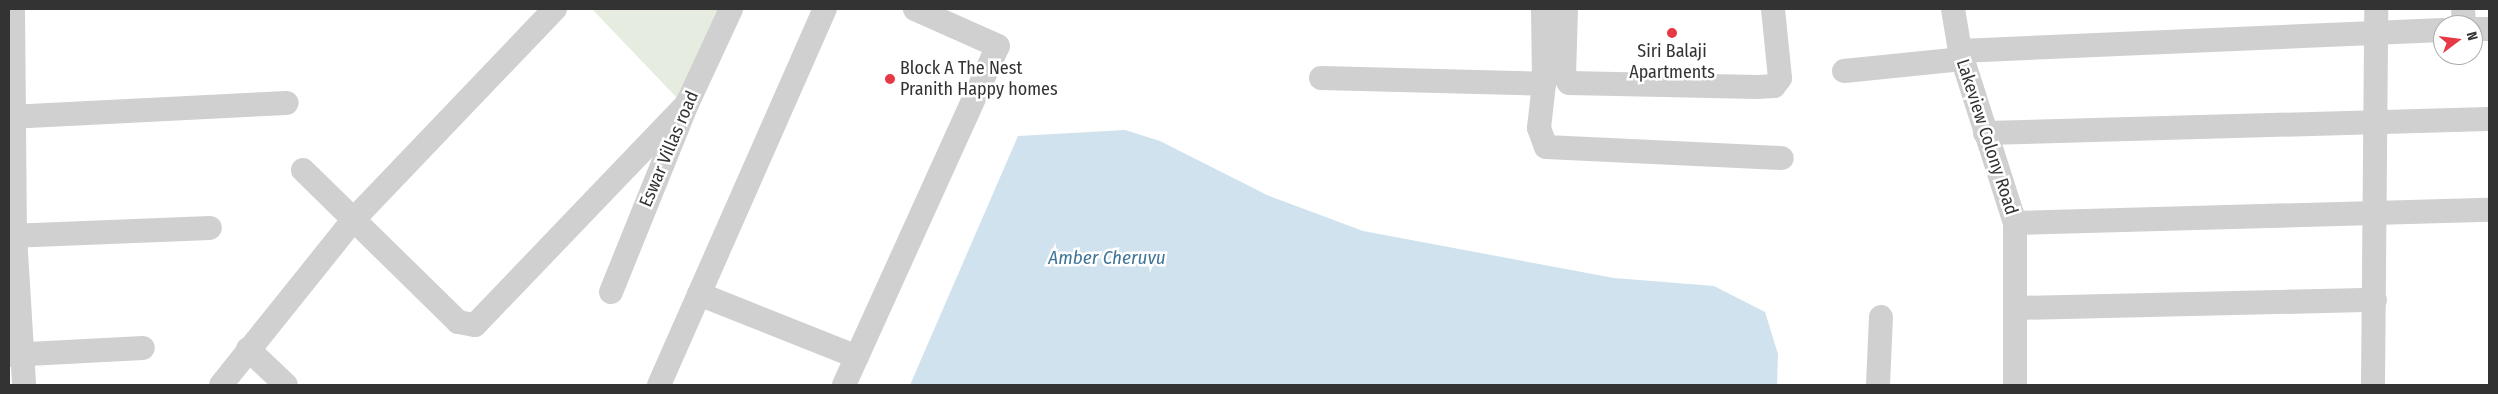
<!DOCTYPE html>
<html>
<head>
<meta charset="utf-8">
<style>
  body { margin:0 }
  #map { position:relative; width:2498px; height:394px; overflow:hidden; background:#fff; font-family:"Fira Sans Condensed",sans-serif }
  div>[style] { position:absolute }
  .green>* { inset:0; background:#e6ecdf }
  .water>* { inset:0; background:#cfe2ee }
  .minor>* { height:24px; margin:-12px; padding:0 12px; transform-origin:12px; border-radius:12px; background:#d0d0d0 }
  .dots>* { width:14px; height:14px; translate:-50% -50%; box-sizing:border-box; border:2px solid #fff; border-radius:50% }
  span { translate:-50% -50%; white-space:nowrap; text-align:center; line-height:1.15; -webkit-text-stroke:5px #fff; paint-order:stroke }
  .poi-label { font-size:18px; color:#333 }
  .left { translate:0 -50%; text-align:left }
  .street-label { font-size:18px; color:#333 }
  .water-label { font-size:19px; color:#3f7597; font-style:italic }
  .frame { position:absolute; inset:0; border:10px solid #333; pointer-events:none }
  .north { position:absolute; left:2433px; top:15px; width:50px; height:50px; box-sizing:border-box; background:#fff; border:1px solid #adadad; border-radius:50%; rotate:75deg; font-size:14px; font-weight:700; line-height:20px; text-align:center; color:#333 }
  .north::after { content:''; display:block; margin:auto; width:18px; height:22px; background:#e63946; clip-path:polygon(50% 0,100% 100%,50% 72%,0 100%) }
</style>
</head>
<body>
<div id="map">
  <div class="green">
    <div style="clip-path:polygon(592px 9px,721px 9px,678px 99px)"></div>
  </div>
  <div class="water">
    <div style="clip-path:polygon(1125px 130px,1160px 141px,1267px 195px,1363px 231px,1614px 278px,1714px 286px,1765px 312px,1778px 354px,1777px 385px,910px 385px,1018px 136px)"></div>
  </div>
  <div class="minor">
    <div style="left:13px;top:9px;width:227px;rotate:89.5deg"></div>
    <div style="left:15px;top:236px;width:149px;rotate:86.5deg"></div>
    <div style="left:1543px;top:9px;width:75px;rotate:89.2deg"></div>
    <div style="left:1544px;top:84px;width:44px;rotate:96.5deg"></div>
    <div style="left:1539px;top:128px;width:20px;rotate:70deg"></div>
    <div style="left:1546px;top:147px;width:236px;rotate:2.7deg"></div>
    <div style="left:1566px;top:9px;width:66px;rotate:91.7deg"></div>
    <div style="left:1564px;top:75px;width:9px;rotate:58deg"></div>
    <div style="left:1569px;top:83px;width:188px;rotate:1.2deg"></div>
    <div style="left:1757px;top:87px;width:17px;rotate:-3deg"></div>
    <div style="left:1774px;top:86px;width:10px;rotate:-53deg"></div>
    <div style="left:1780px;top:78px;width:69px;rotate:-95.8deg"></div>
    <div style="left:1953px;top:9px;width:43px;rotate:80.5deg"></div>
    <div style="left:1960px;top:51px;width:181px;rotate:72.3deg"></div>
    <div style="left:2015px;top:223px;width:162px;rotate:90deg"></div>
    <div style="left:2463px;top:9px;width:16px;rotate:86deg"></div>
    <div style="left:2473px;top:29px;width:16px"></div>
    <div style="left:1960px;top:51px;width:483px;rotate:-2.5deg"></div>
    <div style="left:1844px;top:71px;width:119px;rotate:-5.8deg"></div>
    <div style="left:1321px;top:78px;width:223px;rotate:1.5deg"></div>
    <div style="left:9px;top:117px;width:278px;rotate:-2.9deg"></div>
    <div style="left:1985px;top:133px;width:504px;rotate:-1.59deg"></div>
    <div style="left:303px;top:170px;width:217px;rotate:44.4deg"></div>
    <div style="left:458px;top:322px;width:17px;rotate:10deg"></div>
    <div style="left:475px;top:325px;width:306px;rotate:-46.2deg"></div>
    <div style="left:2015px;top:223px;width:474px;rotate:-1.6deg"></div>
    <div style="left:9px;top:236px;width:201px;rotate:-2.3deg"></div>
    <div style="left:611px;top:292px;width:203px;rotate:-68deg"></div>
    <div style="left:687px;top:104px;width:105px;rotate:-65.1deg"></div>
    <div style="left:699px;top:294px;width:170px;rotate:21.7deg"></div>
    <div style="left:2016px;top:308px;width:359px;rotate:-1.3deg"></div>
    <div style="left:248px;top:349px;width:52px;rotate:43.5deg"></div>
    <div style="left:9px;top:355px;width:134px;rotate:-3deg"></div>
    <div style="left:221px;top:385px;width:213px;rotate:-51.3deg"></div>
    <div style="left:354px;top:219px;width:291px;rotate:-46.3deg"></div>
    <div style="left:659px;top:385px;width:411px;rotate:-66.2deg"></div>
    <div style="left:844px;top:385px;width:372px;rotate:-65.6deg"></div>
    <div style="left:998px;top:46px;width:91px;rotate:-156deg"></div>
    <div style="left:1878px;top:385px;width:68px;rotate:-87.5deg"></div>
    <div style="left:2373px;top:385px;width:376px;rotate:-89.5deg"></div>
  </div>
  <div class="dots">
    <div style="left:1672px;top:33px;background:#e63946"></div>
    <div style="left:890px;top:79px;background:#e63946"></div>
  </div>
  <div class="poi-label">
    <span style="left:1672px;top:62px">Siri Balaji<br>Apartments</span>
    <span class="left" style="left:900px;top:79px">Block A The Nest<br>Pranith Happy homes</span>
  </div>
  <div class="street-label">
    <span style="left:1987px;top:137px;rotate:72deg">Lakeview Colony Road</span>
    <span style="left:669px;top:149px;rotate:-67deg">Eswar Villas road</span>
  </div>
  <div class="water-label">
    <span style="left:1107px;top:258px">Amber Cheruvu</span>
  </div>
  <div class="frame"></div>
  <div class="north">N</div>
</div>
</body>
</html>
